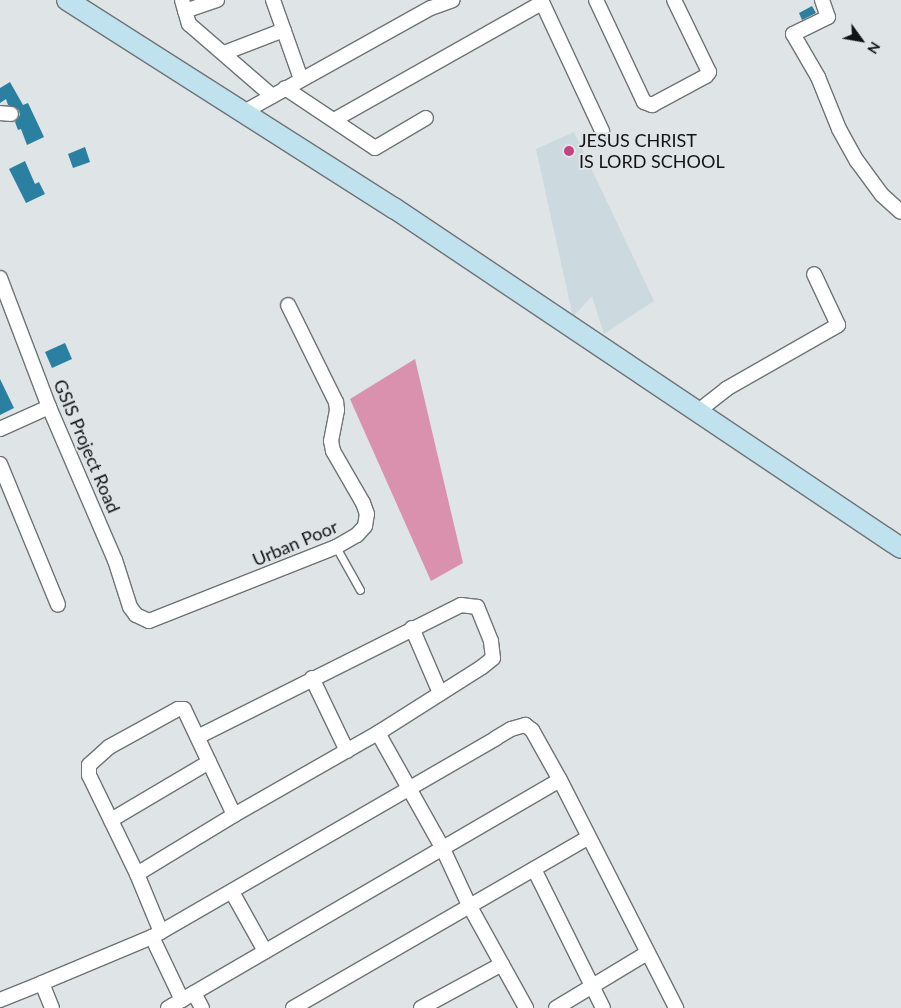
<!DOCTYPE html>
<html>
<head>
<meta charset="utf-8">
<style>
  body { margin:0 }
  #map { position:relative; width:901px; height:1008px; overflow:hidden; background:#dfe4e6; font-family:Lato,sans-serif }
  div>[style] { position:absolute }
  .built>* { inset:0; background:#ccd9df }
  .water>* { inset:0; background:#d991ad }
  .building>* { inset:0; background:#2980a0 }
  .roads { filter:drop-shadow(1px 0 #6e7375) drop-shadow(-1px 0 #6e7375) drop-shadow(0 1px #6e7375) drop-shadow(0 -1px #6e7375) }
  .lane>* { height:7px; margin:-3.5px; padding:0 3.5px; transform-origin:3.5px; border-radius:3.5px; background:#fff }
  .street>* { height:14px; margin:-7px; padding:0 7px; transform-origin:7px; border-radius:7px; background:#fff }
  .secondary>* { height:20px; margin:-10px; padding:0 10px; transform-origin:10px; border-radius:10px; background:#bfe2ee }
  .dots>* { width:14px; height:14px; translate:-50% -50%; box-sizing:border-box; border:2px solid #dfe4e6; border-radius:50% }
  span { translate:-50% -50%; white-space:nowrap; text-align:center; line-height:1.15; -webkit-text-stroke:4px #dfe4e6; paint-order:stroke }
  .poi-label { font-size:18px; color:#111314 }
  .left { translate:0 -50%; text-align:left }
  .street-label { font-size:18px; color:#111314 }
  .north { position:absolute; left:836px; top:15px; width:50px; height:50px; -webkit-text-stroke:4px #dfe4e6; paint-order:stroke; rotate:122deg; font-size:14px; font-weight:700; line-height:20px; text-align:center; color:#111314 }
  .north::after { content:''; display:block; margin:auto; width:18px; height:22px; background:#111314; clip-path:polygon(50% 0,100% 100%,50% 72%,0 100%) }
</style>
</head>
<body>
<div id="map">
  <div class="built">
    <div style="clip-path:polygon(574px 132px,654px 301px,604px 334px,592px 296px,573px 317px,536px 149px)"></div>
  </div>
  <div class="water">
    <div style="clip-path:polygon(415px 359px,463px 563px,431px 581px,350px 399px)"></div>
  </div>
  <div class="building">
    <div style="clip-path:polygon(812px 6px,816px 13px,802px 20px,799px 13px)"></div>
    <div style="clip-path:polygon(10px 82px,23px 105px,28px 103px,44px 137px,27px 145px,21px 129px,18px 130px,15px 122px,20px 115px,19px 110px,8px 105px,6px 99px,0 103px,0 88px)"></div>
    <div style="clip-path:polygon(85px 147px,90px 162px,73px 168px,68px 154px)"></div>
    <div style="clip-path:polygon(25px 161px,35px 184px,39px 182px,45px 194px,26px 203px,9px 169px)"></div>
    <div style="clip-path:polygon(65px 343px,72px 359px,52px 368px,45px 352px)"></div>
    <div style="clip-path:polygon(0 379px,14px 408px,0 415px)"></div>
  </div>
  <div class="roads">
    <div class="lane">
      <div style="left:336px;top:547px;width:49px;rotate:60.8deg"></div>
    </div>
    <div class="street">
      <div style="left:182px;top:0;width:25px;rotate:74deg"></div>
      <div style="left:189px;top:24px;width:110px;rotate:40.9deg"></div>
      <div style="left:273px;top:0;width:84px;rotate:70.5deg"></div>
      <div style="left:541px;top:0;width:145px;rotate:65deg"></div>
      <div style="left:596px;top:0;width:113px;rotate:64.8deg"></div>
      <div style="left:644px;top:102px;width:9px;rotate:21deg"></div>
      <div style="left:652px;top:105px;width:61px;rotate:-28.2deg"></div>
      <div style="left:706px;top:76px;width:5px;rotate:-53deg"></div>
      <div style="left:709px;top:72px;width:80px;rotate:-115.9deg"></div>
      <div style="left:822px;top:0;width:18px;rotate:71deg"></div>
      <div style="left:828px;top:17px;width:39px;rotate:154deg"></div>
      <div style="left:793px;top:34px;width:50px;rotate:59.8deg"></div>
      <div style="left:818px;top:77px;width:56px;rotate:68deg"></div>
      <div style="left:839px;top:129px;width:37px;rotate:61deg"></div>
      <div style="left:857px;top:161px;width:42px;rotate:53.7deg"></div>
      <div style="left:882px;top:195px;width:25px;rotate:42deg"></div>
      <div style="left:185px;top:11px;width:34px;rotate:-19deg"></div>
      <div style="left:224px;top:53px;width:64px;rotate:-21deg"></div>
      <div style="left:285px;top:88px;width:108px;rotate:33.7deg"></div>
      <div style="left:375px;top:148px;width:59px;rotate:-30.5deg"></div>
      <div style="left:0;top:113px;width:11px;rotate:5deg"></div>
      <div style="left:242px;top:113px;width:216px;rotate:-29.1deg"></div>
      <div style="left:431px;top:8px;width:23px;rotate:-20deg"></div>
      <div style="left:334px;top:120px;width:239px;rotate:-29.4deg"></div>
      <div style="left:0;top:278px;width:138px;rotate:69.2deg"></div>
      <div style="left:49px;top:407px;width:167px;rotate:66.7deg"></div>
      <div style="left:115px;top:560px;width:49px;rotate:72.3deg"></div>
      <div style="left:130px;top:607px;width:10px;rotate:53deg"></div>
      <div style="left:136px;top:615px;width:14px;rotate:25deg"></div>
      <div style="left:149px;top:621px;width:201px;rotate:-21.6deg"></div>
      <div style="left:336px;top:547px;width:24px;rotate:-30deg"></div>
      <div style="left:357px;top:535px;width:12px;rotate:-48deg"></div>
      <div style="left:365px;top:526px;width:12px;rotate:-81deg"></div>
      <div style="left:367px;top:514px;width:12px;rotate:-110deg"></div>
      <div style="left:363px;top:503px;width:60px;rotate:-120deg"></div>
      <div style="left:333px;top:451px;width:10px;rotate:-101deg"></div>
      <div style="left:331px;top:441px;width:32px;rotate:-79deg"></div>
      <div style="left:337px;top:410px;width:8px;rotate:-97deg"></div>
      <div style="left:336px;top:402px;width:108px;rotate:-116.3deg"></div>
      <div style="left:697px;top:412px;width:37px;rotate:-38deg"></div>
      <div style="left:726px;top:389px;width:129px;rotate:-29.7deg"></div>
      <div style="left:838px;top:325px;width:56px;rotate:-115.2deg"></div>
      <div style="left:0;top:429px;width:54px;rotate:-24.2deg"></div>
      <div style="left:0;top:464px;width:152px;rotate:67.6deg"></div>
      <div style="left:412px;top:628px;width:71px;rotate:66.7deg"></div>
      <div style="left:312px;top:678px;width:81px;rotate:64.4deg"></div>
      <div style="left:378px;top:733px;width:133px;rotate:60.7deg"></div>
      <div style="left:443px;top:849px;width:62px;rotate:65.1deg"></div>
      <div style="left:469px;top:905px;width:118px;rotate:61deg"></div>
      <div style="left:111px;top:820px;width:114px;rotate:-30.6deg"></div>
      <div style="left:534px;top:869px;width:155px;rotate:63.6deg"></div>
      <div style="left:137px;top:874px;width:114px;rotate:-31.3deg"></div>
      <div style="left:234px;top:815px;width:166px;rotate:-29.7deg"></div>
      <div style="left:378px;top:733px;width:123px;rotate:-32.4deg"></div>
      <div style="left:482px;top:667px;width:14px;rotate:-39deg"></div>
      <div style="left:493px;top:658px;width:17px;rotate:-97deg"></div>
      <div style="left:491px;top:641px;width:37px;rotate:-112deg"></div>
      <div style="left:477px;top:607px;width:16px;rotate:-173deg"></div>
      <div style="left:461px;top:605px;width:293px;rotate:153.4deg"></div>
      <div style="left:232px;top:892px;width:68px;rotate:60.8deg"></div>
      <div style="left:161px;top:932px;width:63px;rotate:-112.5deg"></div>
      <div style="left:137px;top:874px;width:110px;rotate:-115.9deg"></div>
      <div style="left:89px;top:775px;width:10px;rotate:-90deg"></div>
      <div style="left:89px;top:765px;width:27px;rotate:-42deg"></div>
      <div style="left:109px;top:747px;width:79px;rotate:-28.8deg"></div>
      <div style="left:178px;top:709px;width:6px"></div>
      <div style="left:184px;top:709px;width:117px;rotate:64.7deg"></div>
      <div style="left:152px;top:937px;width:70px;rotate:64.5deg"></div>
      <div style="left:194px;top:993px;width:17px;rotate:62deg"></div>
      <div style="left:0;top:1000px;width:45px;rotate:-22deg"></div>
      <div style="left:52px;top:1008px;width:27px;rotate:-112deg"></div>
      <div style="left:42px;top:983px;width:119px;rotate:-22.7deg"></div>
      <div style="left:152px;top:937px;width:397px;rotate:-30deg"></div>
      <div style="left:496px;top:738px;width:17px;rotate:-31deg"></div>
      <div style="left:511px;top:729px;width:15px;rotate:-16deg"></div>
      <div style="left:525px;top:725px;width:9px;rotate:36deg"></div>
      <div style="left:532px;top:730px;width:57px;rotate:60.8deg"></div>
      <div style="left:560px;top:780px;width:256px;rotate:63deg"></div>
      <div style="left:168px;top:1008px;width:453px;rotate:-30.2deg"></div>
      <div style="left:293px;top:1008px;width:340px;rotate:-30deg"></div>
      <div style="left:421px;top:1008px;width:92px;rotate:-28.5deg"></div>
      <div style="left:556px;top:1008px;width:106px;rotate:-31.1deg"></div>
    </div>
    <div class="secondary">
      <div style="left:67px;top:0;width:388px;rotate:32.5deg"></div>
      <div style="left:394px;top:208px;width:610px;rotate:33.85deg"></div>
    </div>
  </div>
  <div class="dots">
    <div style="left:569px;top:151px;background:#c64082"></div>
  </div>
  <div class="poi-label">
    <span class="left" style="left:579px;top:151px">JESUS CHRIST<br>IS LORD SCHOOL</span>
  </div>
  <div class="street-label">
    <span style="left:87px;top:446px;rotate:67deg">GSIS Project Road</span>
    <span style="left:295px;top:543px;rotate:-23deg">Urban Poor</span>
  </div>
  <div class="north">N</div>
</div>
</body>
</html>
